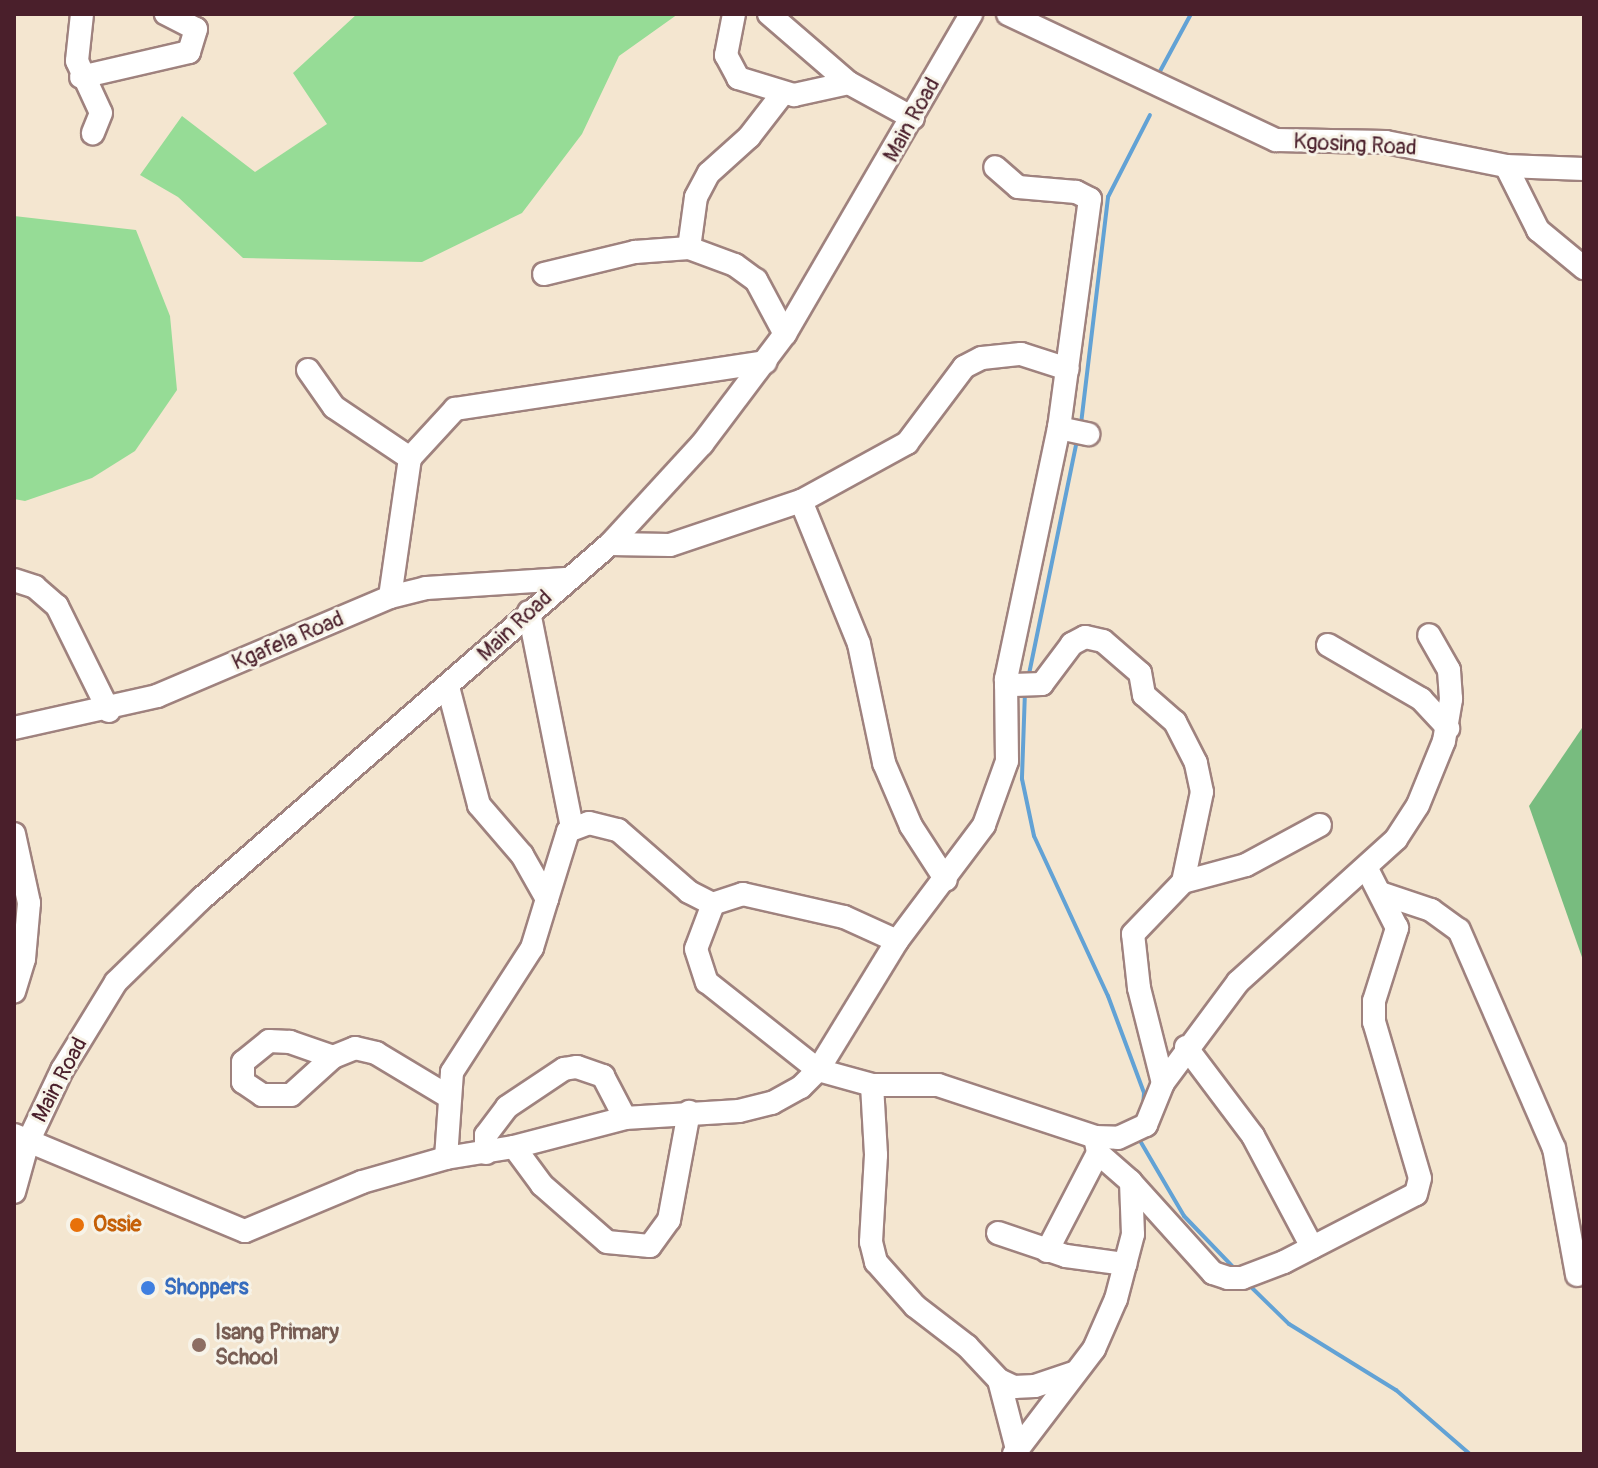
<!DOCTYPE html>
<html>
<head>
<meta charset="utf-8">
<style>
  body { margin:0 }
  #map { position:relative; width:1598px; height:1468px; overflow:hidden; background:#f4e6d0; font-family:Pangolin,sans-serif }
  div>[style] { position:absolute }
  .green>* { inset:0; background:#96dc96 }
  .forest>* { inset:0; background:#78bc7f }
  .stream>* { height:4px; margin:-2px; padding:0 2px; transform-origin:2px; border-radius:2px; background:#62a2d5 }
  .roads { filter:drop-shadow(2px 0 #9f827e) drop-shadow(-2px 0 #9f827e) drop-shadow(0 2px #9f827e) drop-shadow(0 -2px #9f827e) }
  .minor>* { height:22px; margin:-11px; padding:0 11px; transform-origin:11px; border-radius:11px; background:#fff }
  .dots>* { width:22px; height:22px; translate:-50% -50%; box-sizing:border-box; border:4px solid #f7f3e8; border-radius:50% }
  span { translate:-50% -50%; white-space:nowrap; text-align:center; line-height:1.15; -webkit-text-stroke:6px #f7f3e8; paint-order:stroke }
  .street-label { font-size:22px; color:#4a1f2b }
  .food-label { font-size:22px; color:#c56008; font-weight:700 }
  .left { translate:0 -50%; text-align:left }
  .shop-label { font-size:22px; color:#366cbe; font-weight:700 }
  .education-label { font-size:22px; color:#785e54; font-weight:700 }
  .frame { position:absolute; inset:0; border:16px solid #4a1f2b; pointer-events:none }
</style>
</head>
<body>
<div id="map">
  <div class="green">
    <div style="clip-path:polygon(357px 14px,678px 14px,619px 56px,582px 134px,522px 213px,422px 262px,243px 258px,178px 197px,140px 175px,182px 116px,255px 172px,327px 124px,293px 73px)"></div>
    <div style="clip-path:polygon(14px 216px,136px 230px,170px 316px,177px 390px,135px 451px,92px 478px,25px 501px,14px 499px)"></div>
  </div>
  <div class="forest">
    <div style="clip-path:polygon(1584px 725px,1584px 963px,1529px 806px)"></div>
  </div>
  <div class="stream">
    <div style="left:1158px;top:75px;width:69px;rotate:-61.6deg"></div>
    <div style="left:1081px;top:424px;width:229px;rotate:-83.2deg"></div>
    <div style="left:1108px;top:197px;width:92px;rotate:-62.9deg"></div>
    <div style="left:1028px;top:679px;width:243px;rotate:-78.4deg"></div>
    <div style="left:1025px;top:691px;width:88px;rotate:92deg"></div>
    <div style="left:1022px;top:779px;width:58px;rotate:78.1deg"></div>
    <div style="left:1034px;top:836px;width:176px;rotate:65.2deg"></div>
    <div style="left:1108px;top:996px;width:103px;rotate:69.6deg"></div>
    <div style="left:1144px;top:1093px;width:13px;rotate:94deg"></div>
    <div style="left:1139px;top:1139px;width:89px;rotate:59.7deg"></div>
    <div style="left:1184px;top:1216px;width:72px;rotate:46.1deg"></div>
    <div style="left:1248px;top:1284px;width:57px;rotate:44.3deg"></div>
    <div style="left:1289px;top:1324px;width:126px;rotate:31.7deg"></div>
    <div style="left:1396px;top:1390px;width:98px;rotate:40.9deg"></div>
  </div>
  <div class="roads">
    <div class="minor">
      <div style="left:82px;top:14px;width:47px;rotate:96.1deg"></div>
      <div style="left:77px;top:61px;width:57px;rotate:65.2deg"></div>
      <div style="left:101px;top:113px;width:22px;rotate:112deg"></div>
      <div style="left:734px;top:14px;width:42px;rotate:101deg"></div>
      <div style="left:726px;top:55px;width:26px;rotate:62deg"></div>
      <div style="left:738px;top:78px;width:59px;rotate:16.9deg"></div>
      <div style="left:794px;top:95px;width:56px;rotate:-12.3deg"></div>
      <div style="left:769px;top:14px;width:106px;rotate:40.8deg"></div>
      <div style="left:849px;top:83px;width:73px;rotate:28.7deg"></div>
      <div style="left:1008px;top:14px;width:296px;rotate:25.2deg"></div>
      <div style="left:1276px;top:140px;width:110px;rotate:1deg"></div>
      <div style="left:1386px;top:142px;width:122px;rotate:11.3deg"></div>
      <div style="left:1506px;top:166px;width:78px;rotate:2.2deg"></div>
      <div style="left:81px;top:77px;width:111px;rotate:-13deg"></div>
      <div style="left:189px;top:52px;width:24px;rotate:-73deg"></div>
      <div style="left:196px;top:29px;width:34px;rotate:-153deg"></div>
      <div style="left:1506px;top:166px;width:72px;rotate:63.4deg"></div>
      <div style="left:1538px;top:230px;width:60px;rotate:39.6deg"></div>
      <div style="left:689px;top:248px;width:51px;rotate:-82.2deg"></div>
      <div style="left:696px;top:197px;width:27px;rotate:-62deg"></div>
      <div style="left:709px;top:173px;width:54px;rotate:-42deg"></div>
      <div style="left:749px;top:137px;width:56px;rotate:-52.3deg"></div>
      <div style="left:544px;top:274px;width:94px;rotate:-13.6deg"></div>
      <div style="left:635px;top:252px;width:54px;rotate:-4.2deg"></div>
      <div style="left:689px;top:248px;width:49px;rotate:20.3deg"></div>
      <div style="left:735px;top:265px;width:26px;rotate:36deg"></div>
      <div style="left:756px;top:280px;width:61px;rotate:61.8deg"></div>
      <div style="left:308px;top:370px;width:45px;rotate:54.9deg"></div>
      <div style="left:334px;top:407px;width:92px;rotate:33.9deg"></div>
      <div style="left:410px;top:458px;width:140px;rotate:98.2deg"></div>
      <div style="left:1059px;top:428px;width:30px;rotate:12deg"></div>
      <div style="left:410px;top:458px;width:67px;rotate:-47.4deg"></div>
      <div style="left:455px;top:409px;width:314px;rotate:-8.6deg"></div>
      <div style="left:801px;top:501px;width:154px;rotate:67.9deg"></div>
      <div style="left:859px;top:644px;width:122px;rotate:78.1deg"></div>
      <div style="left:884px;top:763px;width:69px;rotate:66.8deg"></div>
      <div style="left:911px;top:826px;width:64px;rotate:57.1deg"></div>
      <div style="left:610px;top:544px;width:60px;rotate:1deg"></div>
      <div style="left:670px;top:545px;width:138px;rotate:-18.6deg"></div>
      <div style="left:801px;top:501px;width:121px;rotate:-28.7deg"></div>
      <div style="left:907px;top:443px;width:95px;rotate:-53.1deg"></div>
      <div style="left:964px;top:367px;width:20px;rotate:-27deg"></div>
      <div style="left:982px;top:358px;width:39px;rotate:-6deg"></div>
      <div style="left:1021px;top:354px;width:49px;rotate:17.7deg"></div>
      <div style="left:14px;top:580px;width:22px;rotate:18deg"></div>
      <div style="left:35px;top:587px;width:29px;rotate:41deg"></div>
      <div style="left:57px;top:606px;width:117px;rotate:63.7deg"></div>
      <div style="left:529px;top:612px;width:219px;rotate:78.7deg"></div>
      <div style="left:1328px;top:645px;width:108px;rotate:30.1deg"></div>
      <div style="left:1421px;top:699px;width:40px;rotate:47deg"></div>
      <div style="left:14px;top:728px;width:147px;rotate:-12.6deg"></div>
      <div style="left:157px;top:696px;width:253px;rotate:-23deg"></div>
      <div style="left:390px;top:597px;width:37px;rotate:-14deg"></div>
      <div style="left:426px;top:588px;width:140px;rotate:-3.7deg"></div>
      <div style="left:14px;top:834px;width:71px;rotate:77.7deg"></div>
      <div style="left:29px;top:903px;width:56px;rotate:95.1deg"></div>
      <div style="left:24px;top:959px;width:34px;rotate:107deg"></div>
      <div style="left:1183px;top:882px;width:65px;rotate:-15.1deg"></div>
      <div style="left:1246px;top:865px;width:84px;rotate:-28.4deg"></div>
      <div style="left:1383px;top:894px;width:51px;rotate:18.4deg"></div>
      <div style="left:1431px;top:910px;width:34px;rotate:36deg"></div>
      <div style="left:1459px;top:930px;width:238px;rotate:66.5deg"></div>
      <div style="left:1554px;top:1148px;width:129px;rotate:79.7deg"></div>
      <div style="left:547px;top:899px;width:71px;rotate:-72.8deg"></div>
      <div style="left:568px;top:831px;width:22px;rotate:-21deg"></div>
      <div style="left:589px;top:823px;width:30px;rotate:14deg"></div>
      <div style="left:618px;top:830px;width:94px;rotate:41.1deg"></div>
      <div style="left:689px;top:892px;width:27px;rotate:27deg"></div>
      <div style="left:897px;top:941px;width:58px;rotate:-155.6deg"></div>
      <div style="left:844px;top:917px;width:104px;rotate:-167.2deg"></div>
      <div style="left:743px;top:894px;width:32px;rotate:162deg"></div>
      <div style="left:713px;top:904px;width:48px;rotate:110.7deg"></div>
      <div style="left:696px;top:949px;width:35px;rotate:72deg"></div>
      <div style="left:707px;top:982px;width:142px;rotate:38.4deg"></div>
      <div style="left:818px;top:1070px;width:56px;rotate:15.5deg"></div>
      <div style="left:872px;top:1085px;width:66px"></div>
      <div style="left:938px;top:1085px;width:165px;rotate:18.3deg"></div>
      <div style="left:1095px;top:1137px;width:23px;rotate:2deg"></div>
      <div style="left:1118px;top:1138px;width:31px;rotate:-25deg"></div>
      <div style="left:1146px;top:1125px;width:45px;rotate:-68deg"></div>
      <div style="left:1163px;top:1083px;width:98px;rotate:-104.2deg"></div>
      <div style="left:1139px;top:988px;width:54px;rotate:-96.3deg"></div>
      <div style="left:1133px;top:934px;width:72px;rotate:-46.1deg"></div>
      <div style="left:1183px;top:882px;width:92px;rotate:-78.1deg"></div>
      <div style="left:1202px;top:792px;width:30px;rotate:-102deg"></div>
      <div style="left:1196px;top:763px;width:46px;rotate:-117.1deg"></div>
      <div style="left:1175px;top:722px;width:41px;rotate:-138.9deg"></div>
      <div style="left:1144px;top:695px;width:22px;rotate:-100deg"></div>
      <div style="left:1140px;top:673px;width:49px;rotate:-139.1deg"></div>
      <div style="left:1103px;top:641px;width:18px;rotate:-167deg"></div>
      <div style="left:1085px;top:637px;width:15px;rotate:152deg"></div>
      <div style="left:1072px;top:644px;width:50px;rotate:126.9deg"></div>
      <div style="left:1042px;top:684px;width:36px;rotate:178deg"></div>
      <div style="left:1186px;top:1047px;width:111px;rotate:53deg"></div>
      <div style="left:1253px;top:1136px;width:126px;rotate:62deg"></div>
      <div style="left:333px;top:1057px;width:46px;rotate:-160.8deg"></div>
      <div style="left:290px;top:1042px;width:21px;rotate:-177deg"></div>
      <div style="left:269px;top:1041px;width:33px;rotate:141deg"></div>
      <div style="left:243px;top:1062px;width:20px;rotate:90deg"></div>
      <div style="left:243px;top:1082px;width:23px;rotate:34deg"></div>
      <div style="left:262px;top:1095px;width:29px"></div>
      <div style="left:291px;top:1095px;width:57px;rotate:-42.1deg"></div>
      <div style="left:333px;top:1057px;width:24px;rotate:-22deg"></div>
      <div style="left:355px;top:1048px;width:22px;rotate:13deg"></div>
      <div style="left:376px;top:1053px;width:82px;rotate:31deg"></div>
      <div style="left:1163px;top:1083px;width:126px;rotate:-53.4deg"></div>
      <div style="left:1238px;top:982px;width:213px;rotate:-42.1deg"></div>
      <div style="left:1396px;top:839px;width:40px;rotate:-57.1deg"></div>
      <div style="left:1418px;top:805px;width:69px;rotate:-67.9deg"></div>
      <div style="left:1444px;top:741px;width:43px;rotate:-80.5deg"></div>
      <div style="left:1451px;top:699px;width:29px;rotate:-94deg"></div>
      <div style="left:1449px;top:670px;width:40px;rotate:-119.7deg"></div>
      <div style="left:872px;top:1085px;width:70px;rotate:86.7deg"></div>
      <div style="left:876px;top:1155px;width:87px;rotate:93.3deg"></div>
      <div style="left:871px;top:1242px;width:21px;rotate:76deg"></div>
      <div style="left:876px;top:1262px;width:59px;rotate:48.4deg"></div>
      <div style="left:915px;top:1306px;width:66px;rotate:37.6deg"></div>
      <div style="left:967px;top:1346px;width:47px;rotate:46.7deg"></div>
      <div style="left:999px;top:1380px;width:71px;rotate:75.4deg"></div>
      <div style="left:14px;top:1135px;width:250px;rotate:22.6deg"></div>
      <div style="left:245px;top:1231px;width:127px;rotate:-22.7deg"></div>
      <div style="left:362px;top:1182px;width:87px;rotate:-15.9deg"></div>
      <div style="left:446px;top:1158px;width:69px;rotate:-9.2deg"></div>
      <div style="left:514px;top:1147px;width:115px;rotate:-14.6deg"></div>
      <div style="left:625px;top:1118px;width:114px;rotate:-3.5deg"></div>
      <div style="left:739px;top:1111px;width:34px;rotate:-14deg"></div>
      <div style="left:772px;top:1103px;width:33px;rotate:-29deg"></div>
      <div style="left:801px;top:1087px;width:24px;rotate:-45deg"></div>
      <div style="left:818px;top:1070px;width:151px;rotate:-58.5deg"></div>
      <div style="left:897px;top:941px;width:145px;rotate:-53.1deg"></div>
      <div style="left:984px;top:825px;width:68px;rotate:-70.2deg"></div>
      <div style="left:1007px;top:761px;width:82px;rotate:-90.7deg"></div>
      <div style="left:1006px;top:679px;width:257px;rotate:-78.1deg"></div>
      <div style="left:1059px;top:428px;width:231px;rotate:-82.3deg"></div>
      <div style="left:1090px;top:199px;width:16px;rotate:-153deg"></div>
      <div style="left:1076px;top:192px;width:58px;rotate:-175.1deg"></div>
      <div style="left:1018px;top:187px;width:30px;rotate:-139deg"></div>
      <div style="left:1095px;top:1137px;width:16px;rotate:79deg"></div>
      <div style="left:1098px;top:1153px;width:43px;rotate:41.2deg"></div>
      <div style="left:1130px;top:1181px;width:124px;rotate:47.9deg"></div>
      <div style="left:1213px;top:1273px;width:16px;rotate:18deg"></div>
      <div style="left:1228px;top:1278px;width:14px"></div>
      <div style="left:1242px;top:1278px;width:45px;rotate:-20.9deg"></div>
      <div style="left:1284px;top:1262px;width:148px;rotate:-27.3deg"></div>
      <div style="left:1416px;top:1194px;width:16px;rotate:-76deg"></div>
      <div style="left:1420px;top:1178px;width:163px;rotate:-106.4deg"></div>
      <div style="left:1374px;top:1022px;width:21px;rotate:-90deg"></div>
      <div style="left:1374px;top:1001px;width:77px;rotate:-72.5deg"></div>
      <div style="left:1397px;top:928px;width:68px;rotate:-116.9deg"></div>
      <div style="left:514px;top:1147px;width:47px;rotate:53.6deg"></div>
      <div style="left:542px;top:1185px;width:86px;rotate:41.2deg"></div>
      <div style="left:607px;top:1242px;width:43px;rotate:5.3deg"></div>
      <div style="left:650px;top:1246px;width:32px;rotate:-54deg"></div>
      <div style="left:669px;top:1220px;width:110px;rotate:-79.5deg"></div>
      <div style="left:486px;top:1153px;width:18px;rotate:-90deg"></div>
      <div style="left:486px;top:1135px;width:35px;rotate:-53deg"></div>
      <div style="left:507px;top:1107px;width:69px;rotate:-33.7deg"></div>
      <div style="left:564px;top:1069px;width:13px;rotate:-9deg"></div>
      <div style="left:577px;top:1067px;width:28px;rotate:19deg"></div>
      <div style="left:603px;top:1076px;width:47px;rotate:62.4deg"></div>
      <div style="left:446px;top:1158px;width:86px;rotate:-86deg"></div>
      <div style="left:452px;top:1072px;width:148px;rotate:-57.2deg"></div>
      <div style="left:532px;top:948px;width:51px;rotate:-73deg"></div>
      <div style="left:547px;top:899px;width:51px;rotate:-119.6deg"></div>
      <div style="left:522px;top:855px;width:66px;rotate:-130.7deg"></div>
      <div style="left:479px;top:805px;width:122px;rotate:-104.7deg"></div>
      <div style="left:14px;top:1192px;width:52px;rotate:-74.4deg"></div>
      <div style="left:28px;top:1142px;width:80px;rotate:-64.7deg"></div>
      <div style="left:62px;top:1070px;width:103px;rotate:-58.5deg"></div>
      <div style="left:116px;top:982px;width:119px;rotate:-44.3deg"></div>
      <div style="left:201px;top:899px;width:542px;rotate:-40.96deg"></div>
      <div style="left:610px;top:544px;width:136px;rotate:-47.4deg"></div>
      <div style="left:702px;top:444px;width:138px;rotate:-53deg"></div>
      <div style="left:785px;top:334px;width:370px;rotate:-59.8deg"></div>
      <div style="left:998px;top:1233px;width:72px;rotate:18.7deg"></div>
      <div style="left:1066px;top:1256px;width:60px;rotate:7.7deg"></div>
      <div style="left:1047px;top:1251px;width:110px;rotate:-62.5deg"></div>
      <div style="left:999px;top:1380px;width:17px;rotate:25deg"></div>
      <div style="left:1014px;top:1387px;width:21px;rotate:-3deg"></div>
      <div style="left:1035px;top:1386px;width:40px;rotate:-18.9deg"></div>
      <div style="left:1014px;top:1454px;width:132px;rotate:-52.7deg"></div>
      <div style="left:1094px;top:1349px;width:55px;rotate:-66.3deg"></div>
      <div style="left:1116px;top:1299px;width:67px;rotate:-75.3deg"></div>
      <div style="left:1133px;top:1234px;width:52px;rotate:-92.2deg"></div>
    </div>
  </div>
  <div class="dots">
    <div style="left:77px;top:1225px;background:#e8710a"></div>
    <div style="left:148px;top:1288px;background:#3f7fe0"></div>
    <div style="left:199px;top:1345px;background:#8d6e63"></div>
  </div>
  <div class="street-label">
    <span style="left:912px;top:120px;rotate:-61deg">Main Road</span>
    <span style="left:1355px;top:145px;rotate:3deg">Kgosing Road</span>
    <span style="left:515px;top:626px;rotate:-43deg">Main Road</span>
    <span style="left:288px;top:641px;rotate:-23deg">Kgafela Road</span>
    <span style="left:60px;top:1080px;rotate:-62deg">Main Road</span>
  </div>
  <div class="food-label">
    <span class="left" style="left:93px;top:1225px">Ossie</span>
  </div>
  <div class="shop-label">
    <span class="left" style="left:164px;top:1288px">Shoppers</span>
  </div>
  <div class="education-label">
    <span class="left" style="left:215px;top:1345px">Isang Primary<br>School</span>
  </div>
  <div class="frame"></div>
</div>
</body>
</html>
